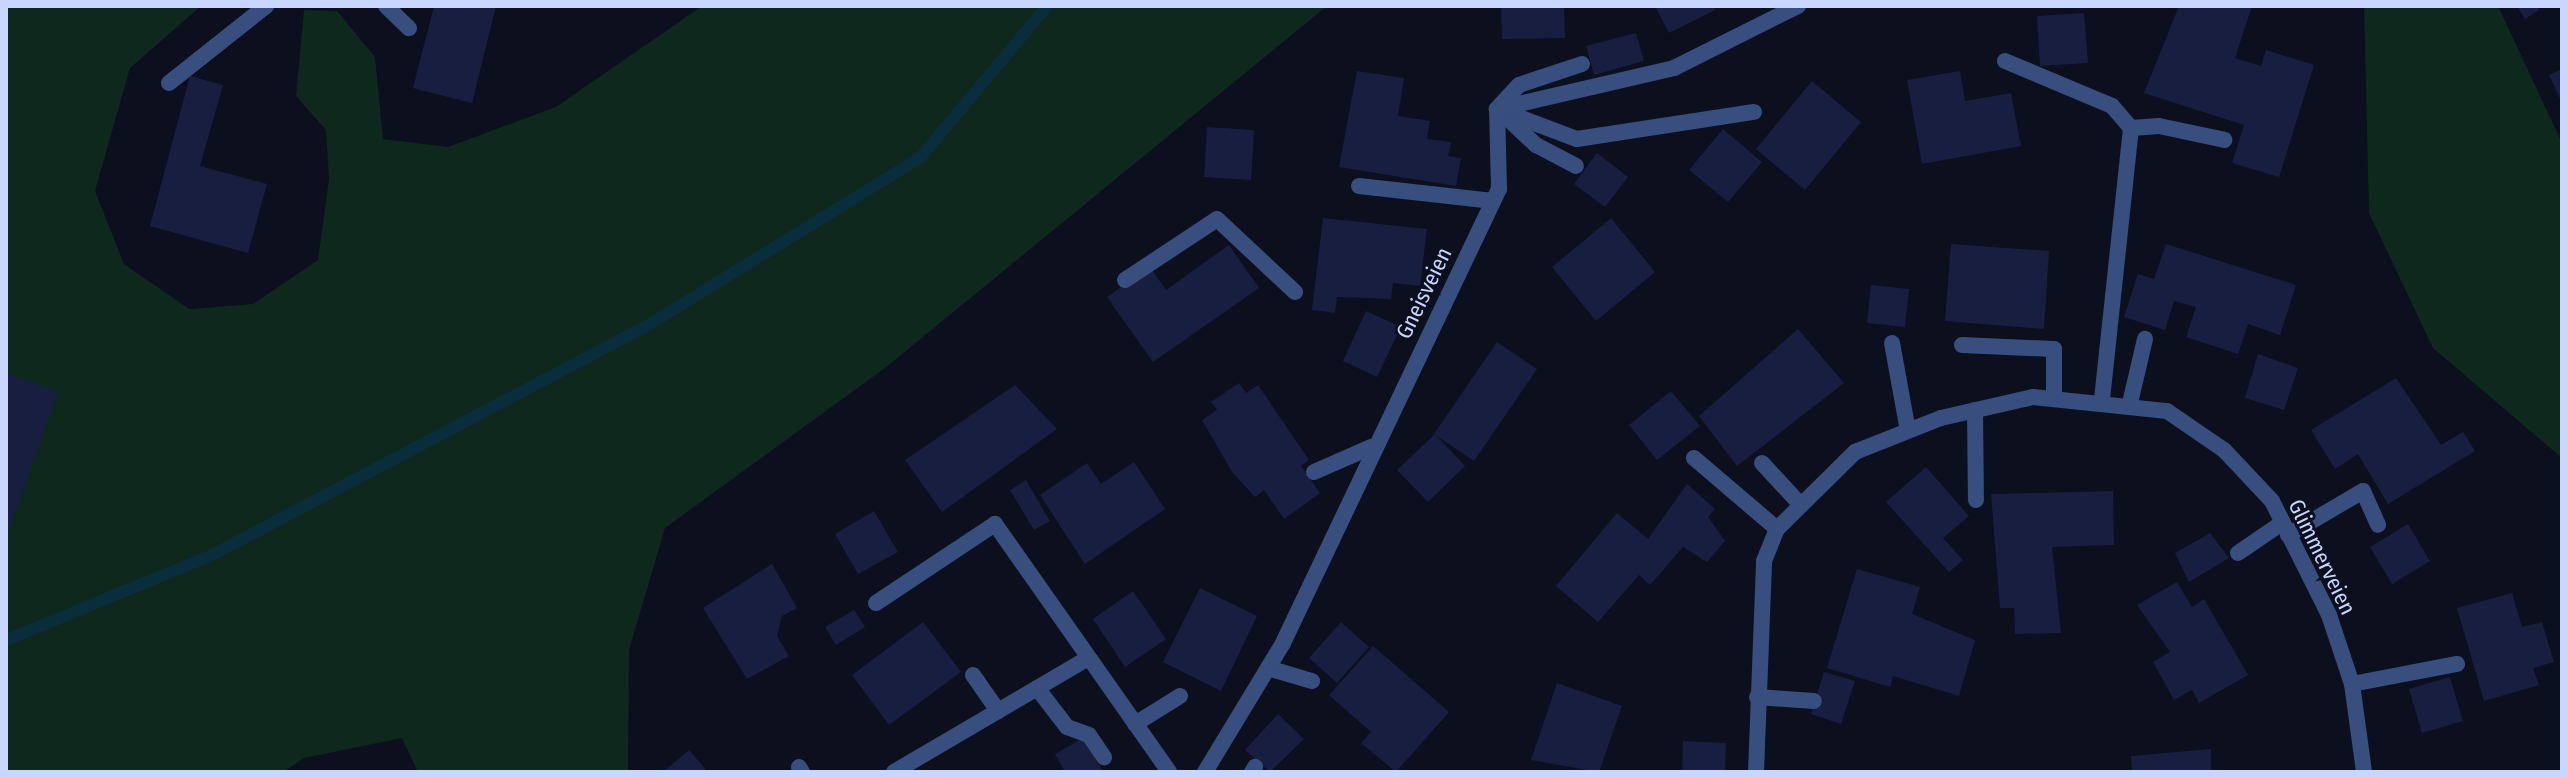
<!DOCTYPE html>
<html>
<head>
<meta charset="utf-8">
<style>
  body { margin:0 }
  #map { position:relative; width:2568px; height:778px; overflow:hidden; background:#0c0f1e; font-family:"Fira Sans Condensed",sans-serif }
  div>[style] { position:absolute }
  .green>* { inset:0; background:#0f281e }
  .stream>* { height:12px; margin:-6px; padding:0 6px; transform-origin:6px; border-radius:6px; background:#092d3b }
  .building>* { inset:0; background:#181e3f }
  .lane>* { height:16px; margin:-8px; padding:0 8px; transform-origin:8px; border-radius:8px; background:#374e7e }
  .street>* { height:16px; margin:-8px; padding:0 8px; transform-origin:8px; border-radius:8px; background:#374e7e }
  span { translate:-50% -50%; white-space:nowrap; text-align:center; line-height:1.15; -webkit-text-stroke:6px #0c0f1e; paint-order:stroke }
  .street-label { font-size:22px; color:#c9d7ff }
  .frame { position:absolute; inset:0; border:8px solid #c9d7ff; pointer-events:none }
</style>
</head>
<body>
<div id="map">
  <div class="green">
    <div style="clip-path:polygon(6px 6px,201px 6px,130px 68px,95px 191px,124px 264px,189px 309px,253px 304px,318px 260px,329px 179px,326px 130px,296px 96px,304px 10px,337px 11px,375px 57px,383px 139px,448px 147px,556px 107px,702px 6px,1327px 6px,885px 368px,665px 528px,629px 650px,628px 772px,418px 772px,402px 738px,304px 758px,283px 772px,6px 772px)"></div>
    <div style="clip-path:polygon(2364px 6px,2498px 6px,2562px 143px,2562px 458px,2433px 348px,2369px 213px)"></div>
  </div>
  <div class="stream">
    <div style="left:6px;top:640px;width:223px;rotate:-22.4deg"></div>
    <div style="left:212px;top:555px;width:489px;rotate:-27.8deg"></div>
    <div style="left:645px;top:327px;width:323px;rotate:-31.6deg"></div>
    <div style="left:920px;top:158px;width:198px;rotate:-50.1deg"></div>
  </div>
  <div class="building">
    <div style="clip-path:polygon(434px 6px,496px 6px,472px 103px,413px 88px)"></div>
    <div style="clip-path:polygon(1501px 6px,1564px 6px,1565px 38px,1502px 39px)"></div>
    <div style="clip-path:polygon(1655px 6px,1713px 6px,1715px 10px,1669px 33px)"></div>
    <div style="clip-path:polygon(2179px 6px,2252px 6px,2235px 58px,2261px 66px,2266px 50px,2314px 65px,2279px 177px,2232px 163px,2244px 125px,2144px 93px)"></div>
    <div style="clip-path:polygon(2517px 6px,2537px 6px,2539px 10px,2525px 19px)"></div>
    <div style="clip-path:polygon(2084px 13px,2088px 63px,2040px 66px,2037px 16px)"></div>
    <div style="clip-path:polygon(1636px 33px,1644px 61px,1594px 75px,1586px 46px)"></div>
    <div style="clip-path:polygon(2562px 69px,2562px 103px,2549px 75px)"></div>
    <div style="clip-path:polygon(1357px 71px,1404px 78px,1398px 116px,1430px 121px,1427px 139px,1451px 142px,1448px 156px,1461px 158px,1456px 186px,1339px 167px)"></div>
    <div style="clip-path:polygon(1960px 71px,1965px 101px,2011px 93px,2021px 146px,1922px 164px,1907px 80px)"></div>
    <div style="clip-path:polygon(190px 76px,223px 85px,200px 166px,267px 184px,248px 253px,150px 226px)"></div>
    <div style="clip-path:polygon(1812px 81px,1861px 122px,1805px 190px,1756px 149px)"></div>
    <div style="clip-path:polygon(1207px 127px,1254px 130px,1251px 180px,1204px 177px)"></div>
    <div style="clip-path:polygon(1723px 129px,1762px 162px,1728px 202px,1689px 170px)"></div>
    <div style="clip-path:polygon(1597px 153px,1628px 177px,1605px 207px,1574px 184px)"></div>
    <div style="clip-path:polygon(1323px 218px,1427px 229px,1420px 286px,1393px 283px,1391px 299px,1337px 297px,1335px 313px,1312px 310px)"></div>
    <div style="clip-path:polygon(1611px 218px,1655px 272px,1596px 321px,1552px 267px)"></div>
    <div style="clip-path:polygon(1951px 244px,2049px 251px,2044px 329px,1945px 321px)"></div>
    <div style="clip-path:polygon(2166px 244px,2296px 285px,2280px 335px,2248px 324px,2238px 354px,2186px 337px,2196px 307px,2174px 301px,2165px 330px,2124px 317px,2138px 274px,2154px 279px)"></div>
    <div style="clip-path:polygon(1229px 245px,1259px 288px,1153px 362px,1107px 297px,1150px 267px,1166px 290px)"></div>
    <div style="clip-path:polygon(1871px 285px,1909px 289px,1905px 327px,1867px 323px)"></div>
    <div style="clip-path:polygon(1366px 311px,1401px 327px,1377px 377px,1343px 361px)"></div>
    <div style="clip-path:polygon(1798px 329px,1844px 383px,1737px 466px,1699px 416px)"></div>
    <div style="clip-path:polygon(1497px 342px,1537px 369px,1474px 461px,1434px 434px)"></div>
    <div style="clip-path:polygon(2258px 354px,2298px 368px,2284px 410px,2245px 398px)"></div>
    <div style="clip-path:polygon(6px 373px,58px 392px,6px 539px)"></div>
    <div style="clip-path:polygon(2396px 378px,2441px 445px,2463px 432px,2475px 451px,2388px 504px,2358px 454px,2335px 469px,2311px 430px)"></div>
    <div style="clip-path:polygon(1239px 383px,1246px 393px,1258px 385px,1309px 460px,1301px 466px,1320px 493px,1284px 519px,1264px 490px,1255px 497px,1232px 472px,1202px 420px,1217px 410px,1211px 402px)"></div>
    <div style="clip-path:polygon(1015px 385px,1057px 429px,942px 512px,905px 460px)"></div>
    <div style="clip-path:polygon(1671px 391px,1700px 426px,1657px 460px,1629px 425px)"></div>
    <div style="clip-path:polygon(1435px 434px,1465px 466px,1428px 502px,1397px 470px)"></div>
    <div style="clip-path:polygon(1134px 462px,1165px 509px,1085px 564px,1040px 495px,1087px 463px,1101px 484px)"></div>
    <div style="clip-path:polygon(1926px 467px,1969px 516px,1943px 538px,1963px 560px,1949px 572px,1886px 502px)"></div>
    <div style="clip-path:polygon(1026px 480px,1050px 521px,1034px 530px,1010px 490px)"></div>
    <div style="clip-path:polygon(1687px 484px,1715px 509px,1708px 517px,1725px 541px,1707px 562px,1683px 547px,1650px 585px,1639px 575px,1598px 622px,1556px 586px,1617px 513px,1648px 539px)"></div>
    <div style="clip-path:polygon(2113px 491px,2114px 545px,2052px 547px,2061px 633px,2015px 634px,2014px 608px,2000px 608px,1991px 494px)"></div>
    <div style="clip-path:polygon(874px 511px,898px 552px,858px 574px,835px 534px)"></div>
    <div style="clip-path:polygon(2408px 524px,2430px 561px,2392px 584px,2370px 547px)"></div>
    <div style="clip-path:polygon(2210px 533px,2229px 558px,2189px 582px,2175px 553px)"></div>
    <div style="clip-path:polygon(772px 564px,797px 608px,782px 616px,777px 636px,789px 656px,747px 679px,703px 608px)"></div>
    <div style="clip-path:polygon(1857px 569px,1920px 587px,1912px 614px,1975px 640px,1959px 696px,1893px 676px,1890px 687px,1827px 668px)"></div>
    <div style="clip-path:polygon(2177px 582px,2192px 607px,2204px 599px,2248px 675px,2199px 703px,2192px 690px,2174px 700px,2153px 662px,2170px 652px,2137px 605px)"></div>
    <div style="clip-path:polygon(1200px 588px,1257px 616px,1221px 691px,1163px 662px)"></div>
    <div style="clip-path:polygon(1133px 591px,1166px 639px,1125px 667px,1093px 619px)"></div>
    <div style="clip-path:polygon(2512px 593px,2522px 627px,2542px 622px,2554px 662px,2533px 668px,2539px 685px,2484px 701px,2457px 608px)"></div>
    <div style="clip-path:polygon(854px 610px,865px 627px,836px 645px,825px 627px)"></div>
    <div style="clip-path:polygon(923px 622px,961px 672px,889px 725px,852px 675px)"></div>
    <div style="clip-path:polygon(1341px 622px,1369px 647px,1337px 683px,1309px 658px)"></div>
    <div style="clip-path:polygon(1373px 646px,1449px 712px,1396px 772px,1361px 743px,1371px 732px,1329px 695px)"></div>
    <div style="clip-path:polygon(1824px 672px,1855px 681px,1841px 724px,1811px 714px)"></div>
    <div style="clip-path:polygon(2450px 677px,2463px 721px,2422px 733px,2409px 689px)"></div>
    <div style="clip-path:polygon(1557px 683px,1622px 706px,1599px 772px,1531px 760px)"></div>
    <div style="clip-path:polygon(1278px 714px,1304px 739px,1270px 772px,1245px 750px)"></div>
    <div style="clip-path:polygon(1083px 738px,1103px 772px,1065px 772px,1055px 754px)"></div>
    <div style="clip-path:polygon(1683px 741px,1726px 743px,1725px 772px,1682px 772px)"></div>
    <div style="clip-path:polygon(2211px 749px,2211px 772px,2132px 772px,2131px 756px)"></div>
    <div style="clip-path:polygon(689px 750px,708px 772px,663px 772px)"></div>
  </div>
  <div class="lane">
    <div style="left:386px;top:6px;width:32px;rotate:44deg"></div>
    <div style="left:2005px;top:61px;width:116px;rotate:22.8deg"></div>
    <div style="left:2112px;top:106px;width:29px;rotate:49deg"></div>
    <div style="left:2131px;top:128px;width:274px;rotate:96.1deg"></div>
    <div style="left:1582px;top:64px;width:66px;rotate:161.6deg"></div>
    <div style="left:1519px;top:85px;width:33px;rotate:133deg"></div>
    <div style="left:1497px;top:109px;width:85px;rotate:20.6deg"></div>
    <div style="left:1577px;top:139px;width:179px;rotate:-8.7deg"></div>
    <div style="left:1504px;top:115px;width:44px;rotate:43.2deg"></div>
    <div style="left:1536px;top:145px;width:45px;rotate:27.7deg"></div>
    <div style="left:2131px;top:128px;width:28px;rotate:-4deg"></div>
    <div style="left:2159px;top:126px;width:67px;rotate:12deg"></div>
    <div style="left:1359px;top:186px;width:135px;rotate:6.4deg"></div>
    <div style="left:1125px;top:280px;width:110px;rotate:-33.5deg"></div>
    <div style="left:1217px;top:219px;width:107px;rotate:43.1deg"></div>
    <div style="left:1892px;top:343px;width:89px;rotate:79.7deg"></div>
    <div style="left:1962px;top:345px;width:92px;rotate:2.5deg"></div>
    <div style="left:2054px;top:349px;width:49px;rotate:90deg"></div>
    <div style="left:2130px;top:403px;width:66px;rotate:-76.8deg"></div>
    <div style="left:1975px;top:410px;width:90px;rotate:89.4deg"></div>
    <div style="left:1694px;top:458px;width:109px;rotate:40.5deg"></div>
    <div style="left:1762px;top:463px;width:54px;rotate:47.2deg"></div>
    <div style="left:1314px;top:472px;width:62px;rotate:-23.7deg"></div>
    <div style="left:2288px;top:535px;width:87px;rotate:-30.4deg"></div>
    <div style="left:2363px;top:491px;width:37px;rotate:66deg"></div>
    <div style="left:2238px;top:553px;width:53px;rotate:-34.3deg"></div>
    <div style="left:876px;top:603px;width:143px;rotate:-33.6deg"></div>
    <div style="left:995px;top:524px;width:303px;rotate:54.9deg"></div>
    <div style="left:1268px;top:668px;width:46px;rotate:16.5deg"></div>
    <div style="left:973px;top:675px;width:44px;rotate:55.2deg"></div>
    <div style="left:2352px;top:684px;width:107px;rotate:-10.8deg"></div>
    <div style="left:1037px;top:688px;width:49px;rotate:52.4deg"></div>
    <div style="left:1067px;top:727px;width:23px;rotate:20deg"></div>
    <div style="left:1089px;top:735px;width:27px;rotate:56deg"></div>
    <div style="left:1757px;top:697px;width:57px;rotate:4deg"></div>
    <div style="left:1135px;top:724px;width:53px;rotate:-31.9deg"></div>
    <div style="left:799px;top:767px;width:6px;rotate:59deg"></div>
    <div style="left:894px;top:772px;width:225px;rotate:-30.4deg"></div>
    <div style="left:1252px;top:772px;width:6px;rotate:-59deg"></div>
  </div>
  <div class="street">
    <div style="left:169px;top:83px;width:124px;rotate:-38.4deg"></div>
    <div style="left:1205px;top:772px;width:151px;rotate:-58.8deg"></div>
    <div style="left:1283px;top:643px;width:503px;rotate:-64.56deg"></div>
    <div style="left:1499px;top:189px;width:80px;rotate:-91.4deg"></div>
    <div style="left:1497px;top:109px;width:182px;rotate:-13deg"></div>
    <div style="left:1674px;top:68px;width:139px;rotate:-26.6deg"></div>
    <div style="left:1756px;top:772px;width:211px;rotate:-87.8deg"></div>
    <div style="left:1764px;top:561px;width:35px;rotate:-68deg"></div>
    <div style="left:1777px;top:529px;width:110px;rotate:-44.6deg"></div>
    <div style="left:1855px;top:452px;width:92px;rotate:-21.6deg"></div>
    <div style="left:1941px;top:418px;width:94px;rotate:-12.9deg"></div>
    <div style="left:2033px;top:397px;width:135px;rotate:6deg"></div>
    <div style="left:2167px;top:411px;width:69px;rotate:34.4deg"></div>
    <div style="left:2224px;top:450px;width:70px;rotate:46.7deg"></div>
    <div style="left:2272px;top:501px;width:127px;rotate:63.4deg"></div>
    <div style="left:2329px;top:615px;width:73px;rotate:71.6deg"></div>
    <div style="left:2352px;top:684px;width:89px;rotate:82.2deg"></div>
  </div>
  <div class="street-label">
    <span style="left:1424px;top:293px;rotate:-64deg">Gneisveien</span>
    <span style="left:2322px;top:557px;rotate:64deg">Glimmerveien</span>
  </div>
  <div class="frame"></div>
</div>
</body>
</html>
